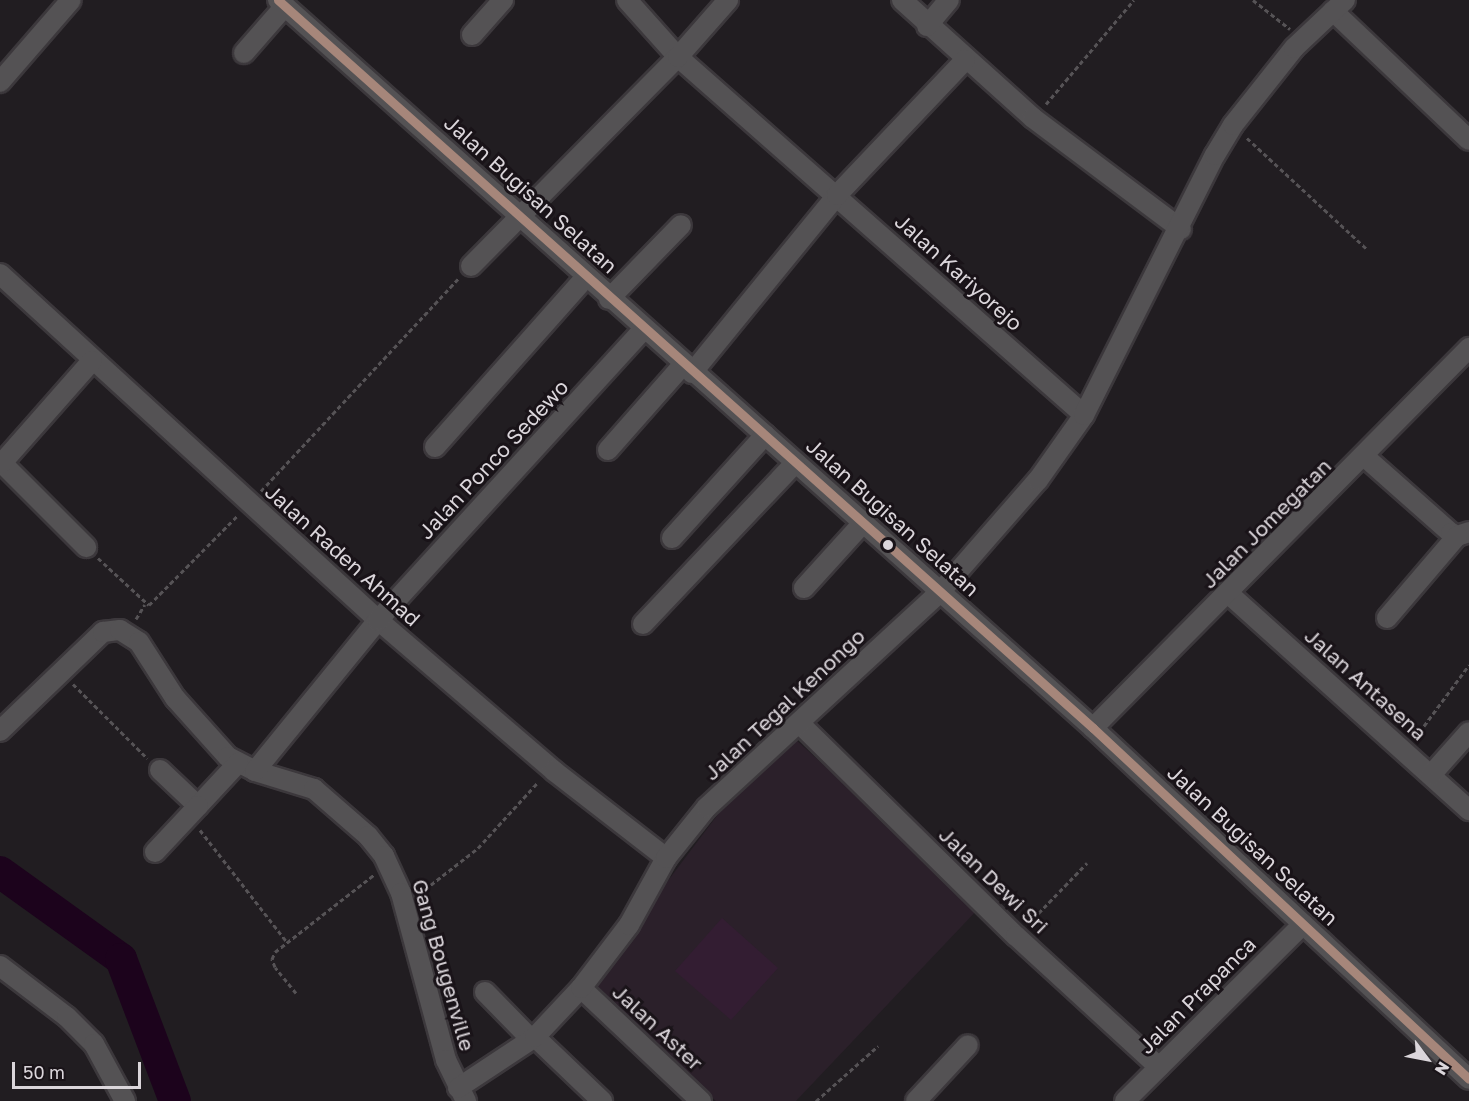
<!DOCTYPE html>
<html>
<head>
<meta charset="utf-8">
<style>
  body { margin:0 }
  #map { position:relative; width:1469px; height:1101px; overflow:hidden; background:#211d21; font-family:"Golos Text",sans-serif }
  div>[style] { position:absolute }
  .built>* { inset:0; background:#2b202a }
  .green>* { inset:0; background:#331d32 }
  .river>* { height:32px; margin:-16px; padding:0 16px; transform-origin:16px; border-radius:16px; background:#1c031c }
  .path>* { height:3px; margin-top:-1.5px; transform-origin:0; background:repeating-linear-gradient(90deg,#565356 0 4.5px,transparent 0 7.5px) }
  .roads { filter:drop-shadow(2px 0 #3c383c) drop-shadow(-2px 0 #3c383c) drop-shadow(0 2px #3c383c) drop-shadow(0 -2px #3c383c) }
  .minor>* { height:20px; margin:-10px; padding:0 10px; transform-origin:10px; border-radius:10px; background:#545254 }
  .bus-1>* { height:9px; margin:-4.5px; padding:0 4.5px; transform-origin:4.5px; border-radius:4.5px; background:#a6867a }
  .dots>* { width:16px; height:16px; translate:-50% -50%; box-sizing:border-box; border:3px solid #191318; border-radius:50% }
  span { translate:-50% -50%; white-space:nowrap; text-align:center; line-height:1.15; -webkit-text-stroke:6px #191318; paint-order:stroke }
  .street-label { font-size:21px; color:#dbd6db }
  .north { position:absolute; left:1397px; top:1029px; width:60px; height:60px; -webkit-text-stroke:4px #191318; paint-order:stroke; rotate:122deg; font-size:16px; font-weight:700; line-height:24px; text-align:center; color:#dbd6db }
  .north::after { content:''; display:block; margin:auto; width:21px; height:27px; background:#dbd6db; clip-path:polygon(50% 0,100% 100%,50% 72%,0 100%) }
  .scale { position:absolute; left:12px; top:1062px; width:129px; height:27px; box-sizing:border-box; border:3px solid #dbd6db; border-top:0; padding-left:8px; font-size:18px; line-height:21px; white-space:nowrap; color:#dbd6db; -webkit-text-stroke:4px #191318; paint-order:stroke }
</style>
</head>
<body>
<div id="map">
  <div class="built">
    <div style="clip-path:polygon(794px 738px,980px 907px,796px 1101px,716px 1101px,587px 988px,722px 809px)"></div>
  </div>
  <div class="green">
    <div style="clip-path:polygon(722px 918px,778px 968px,731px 1020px,675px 971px)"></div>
  </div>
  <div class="river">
    <div style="left:0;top:872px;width:149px;rotate:35.7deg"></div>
    <div style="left:121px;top:959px;width:152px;rotate:69.2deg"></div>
  </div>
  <div class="path">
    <div style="left:1253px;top:0;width:47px;rotate:38.1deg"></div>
    <div style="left:1046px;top:104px;width:136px;rotate:-49.8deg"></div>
    <div style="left:1247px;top:138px;width:163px;rotate:42.8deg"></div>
    <div style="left:261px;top:491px;width:291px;rotate:-47.1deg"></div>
    <div style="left:98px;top:558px;width:69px;rotate:42.7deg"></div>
    <div style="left:149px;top:605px;width:127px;rotate:-45.3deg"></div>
    <div style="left:136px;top:619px;width:17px;rotate:-59deg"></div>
    <div style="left:73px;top:684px;width:105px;rotate:45deg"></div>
    <div style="left:1415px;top:738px;width:91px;rotate:-53.5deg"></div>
    <div style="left:200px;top:830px;width:142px;rotate:52.2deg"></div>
    <div style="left:419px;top:894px;width:75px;rotate:-37.9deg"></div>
    <div style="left:478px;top:848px;width:89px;rotate:-47.7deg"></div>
    <div style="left:1028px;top:924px;width:85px;rotate:-46deg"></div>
    <div style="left:296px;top:993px;width:33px;rotate:-129deg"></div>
    <div style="left:275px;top:967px;width:9px;rotate:-111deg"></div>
    <div style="left:272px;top:959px;width:8px;rotate:-67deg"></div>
    <div style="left:275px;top:952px;width:127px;rotate:-38deg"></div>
    <div style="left:816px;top:1101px;width:83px;rotate:-41.6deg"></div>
  </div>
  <div class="roads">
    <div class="minor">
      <div style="left:278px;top:0;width:1093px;rotate:41.77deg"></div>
      <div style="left:1093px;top:728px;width:514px;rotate:43.03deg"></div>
      <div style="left:627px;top:0;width:76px;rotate:48.2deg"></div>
      <div style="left:678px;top:57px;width:541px;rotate:41.4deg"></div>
      <div style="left:902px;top:0;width:176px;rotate:42deg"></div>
      <div style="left:1033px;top:118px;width:185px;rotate:36.9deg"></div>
      <div style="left:1333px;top:11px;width:187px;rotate:43.5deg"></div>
      <div style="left:927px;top:26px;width:34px;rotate:-50deg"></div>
      <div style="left:472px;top:35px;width:47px;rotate:-48.5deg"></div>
      <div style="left:244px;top:53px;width:62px;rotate:-48.9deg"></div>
      <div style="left:0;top:82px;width:108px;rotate:-49.1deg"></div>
      <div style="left:471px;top:266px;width:294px;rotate:-45.3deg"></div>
      <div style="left:678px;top:57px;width:76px;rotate:-48.7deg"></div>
      <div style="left:0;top:274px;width:512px;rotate:42.47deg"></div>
      <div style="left:378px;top:620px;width:232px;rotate:40.6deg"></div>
      <div style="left:554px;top:771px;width:142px;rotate:37.8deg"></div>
      <div style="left:609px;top:299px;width:103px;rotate:-45.8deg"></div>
      <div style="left:692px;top:373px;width:230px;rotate:-50.8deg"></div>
      <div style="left:837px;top:195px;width:186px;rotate:-46.5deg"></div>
      <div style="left:435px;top:447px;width:227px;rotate:-48.4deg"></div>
      <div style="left:608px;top:450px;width:113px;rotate:-48.6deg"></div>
      <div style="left:1365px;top:457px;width:115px;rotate:41.5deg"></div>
      <div style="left:1451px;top:533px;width:7px;rotate:27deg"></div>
      <div style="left:1457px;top:536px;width:13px;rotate:-18deg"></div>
      <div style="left:0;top:461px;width:122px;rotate:45deg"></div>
      <div style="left:2px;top:463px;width:136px;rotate:-48.6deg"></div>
      <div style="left:672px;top:538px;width:139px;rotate:-47.9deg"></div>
      <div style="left:804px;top:588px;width:88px;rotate:-47.8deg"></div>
      <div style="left:1229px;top:594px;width:323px;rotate:42deg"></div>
      <div style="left:1387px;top:618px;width:108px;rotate:-49.5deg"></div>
      <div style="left:643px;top:624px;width:221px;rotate:-46.6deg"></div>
      <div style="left:799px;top:723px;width:304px;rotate:44.5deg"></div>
      <div style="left:1016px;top:936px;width:194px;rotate:42.5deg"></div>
      <div style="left:1093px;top:728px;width:535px;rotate:-45.3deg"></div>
      <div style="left:0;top:731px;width:143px;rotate:-43.9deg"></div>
      <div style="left:103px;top:632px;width:17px;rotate:-7deg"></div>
      <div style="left:120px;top:630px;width:22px;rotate:32deg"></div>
      <div style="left:139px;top:642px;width:67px;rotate:57.3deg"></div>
      <div style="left:175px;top:698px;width:79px;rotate:48.1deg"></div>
      <div style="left:228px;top:757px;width:30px;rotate:27deg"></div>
      <div style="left:255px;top:771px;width:62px;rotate:17deg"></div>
      <div style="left:314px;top:789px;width:72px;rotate:41deg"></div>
      <div style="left:368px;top:836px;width:26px;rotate:51deg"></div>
      <div style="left:384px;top:856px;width:41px;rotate:65.3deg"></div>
      <div style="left:401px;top:893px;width:173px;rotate:74.9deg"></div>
      <div style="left:446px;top:1060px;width:46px;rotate:64deg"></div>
      <div style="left:160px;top:770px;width:52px;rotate:43.5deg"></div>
      <div style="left:198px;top:806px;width:59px;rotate:-47.1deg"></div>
      <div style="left:255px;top:771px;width:195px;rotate:-50.8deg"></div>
      <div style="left:378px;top:620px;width:394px;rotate:-47.6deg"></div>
      <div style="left:1431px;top:775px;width:57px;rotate:-48.5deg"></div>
      <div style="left:155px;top:852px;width:63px;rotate:-46.9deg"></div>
      <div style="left:0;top:966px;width:84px;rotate:37.3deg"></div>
      <div style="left:67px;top:1017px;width:38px;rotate:45deg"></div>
      <div style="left:94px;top:1044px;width:65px;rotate:61.5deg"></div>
      <div style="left:581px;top:988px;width:165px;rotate:43.3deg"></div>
      <div style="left:485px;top:992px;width:66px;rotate:45.6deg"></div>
      <div style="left:535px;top:1037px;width:93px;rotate:43.7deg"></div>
      <div style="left:458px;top:1088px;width:92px;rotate:-33.5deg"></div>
      <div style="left:535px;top:1037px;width:67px;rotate:-46.8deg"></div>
      <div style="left:581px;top:988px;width:79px;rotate:-52.7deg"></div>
      <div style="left:629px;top:925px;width:77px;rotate:-61.1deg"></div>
      <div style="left:666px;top:858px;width:65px;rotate:-51.2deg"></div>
      <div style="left:707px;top:807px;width:318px;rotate:-42.7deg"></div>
      <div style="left:941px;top:591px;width:147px;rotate:-48.9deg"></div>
      <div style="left:1038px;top:480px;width:80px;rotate:-54.7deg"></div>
      <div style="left:1084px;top:415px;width:291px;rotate:-63.3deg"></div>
      <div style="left:1215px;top:155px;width:35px;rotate:-59deg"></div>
      <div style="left:1233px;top:125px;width:98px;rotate:-51.6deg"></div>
      <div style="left:1294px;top:48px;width:70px;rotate:-43.3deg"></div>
      <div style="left:916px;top:1101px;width:76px;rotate:-47.1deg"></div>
      <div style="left:1125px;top:1101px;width:251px;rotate:-44.8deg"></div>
    </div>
  </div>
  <div class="bus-1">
    <div style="left:278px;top:0;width:1093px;rotate:41.77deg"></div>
    <div style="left:1093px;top:728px;width:514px;rotate:43.03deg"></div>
  </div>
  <div class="dots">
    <div style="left:888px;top:545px;background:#dbd6db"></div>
  </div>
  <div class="street-label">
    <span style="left:531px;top:194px;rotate:42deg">Jalan Bugisan Selatan</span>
    <span style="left:959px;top:272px;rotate:42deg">Jalan Kariyorejo</span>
    <span style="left:493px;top:459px;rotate:-47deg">Jalan Ponco Sedewo</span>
    <span style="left:893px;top:517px;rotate:42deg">Jalan Bugisan Selatan</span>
    <span style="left:1266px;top:523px;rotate:-45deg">Jalan Jomegatan</span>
    <span style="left:343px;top:555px;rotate:42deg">Jalan Raden Ahmad</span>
    <span style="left:1366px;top:684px;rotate:42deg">Jalan Antasena</span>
    <span style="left:784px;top:704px;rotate:-43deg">Jalan Tegal Kenongo</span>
    <span style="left:1253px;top:845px;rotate:43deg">Jalan Bugisan Selatan</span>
    <span style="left:994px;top:880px;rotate:44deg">Jalan Dewi Sri</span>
    <span style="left:444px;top:965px;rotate:74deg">Gang Bougenville</span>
    <span style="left:1197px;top:995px;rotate:-45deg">Jalan Prapanca</span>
    <span style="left:658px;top:1027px;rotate:43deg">Jalan Aster</span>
  </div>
  <div class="north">N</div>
  <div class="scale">50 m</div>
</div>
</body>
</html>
